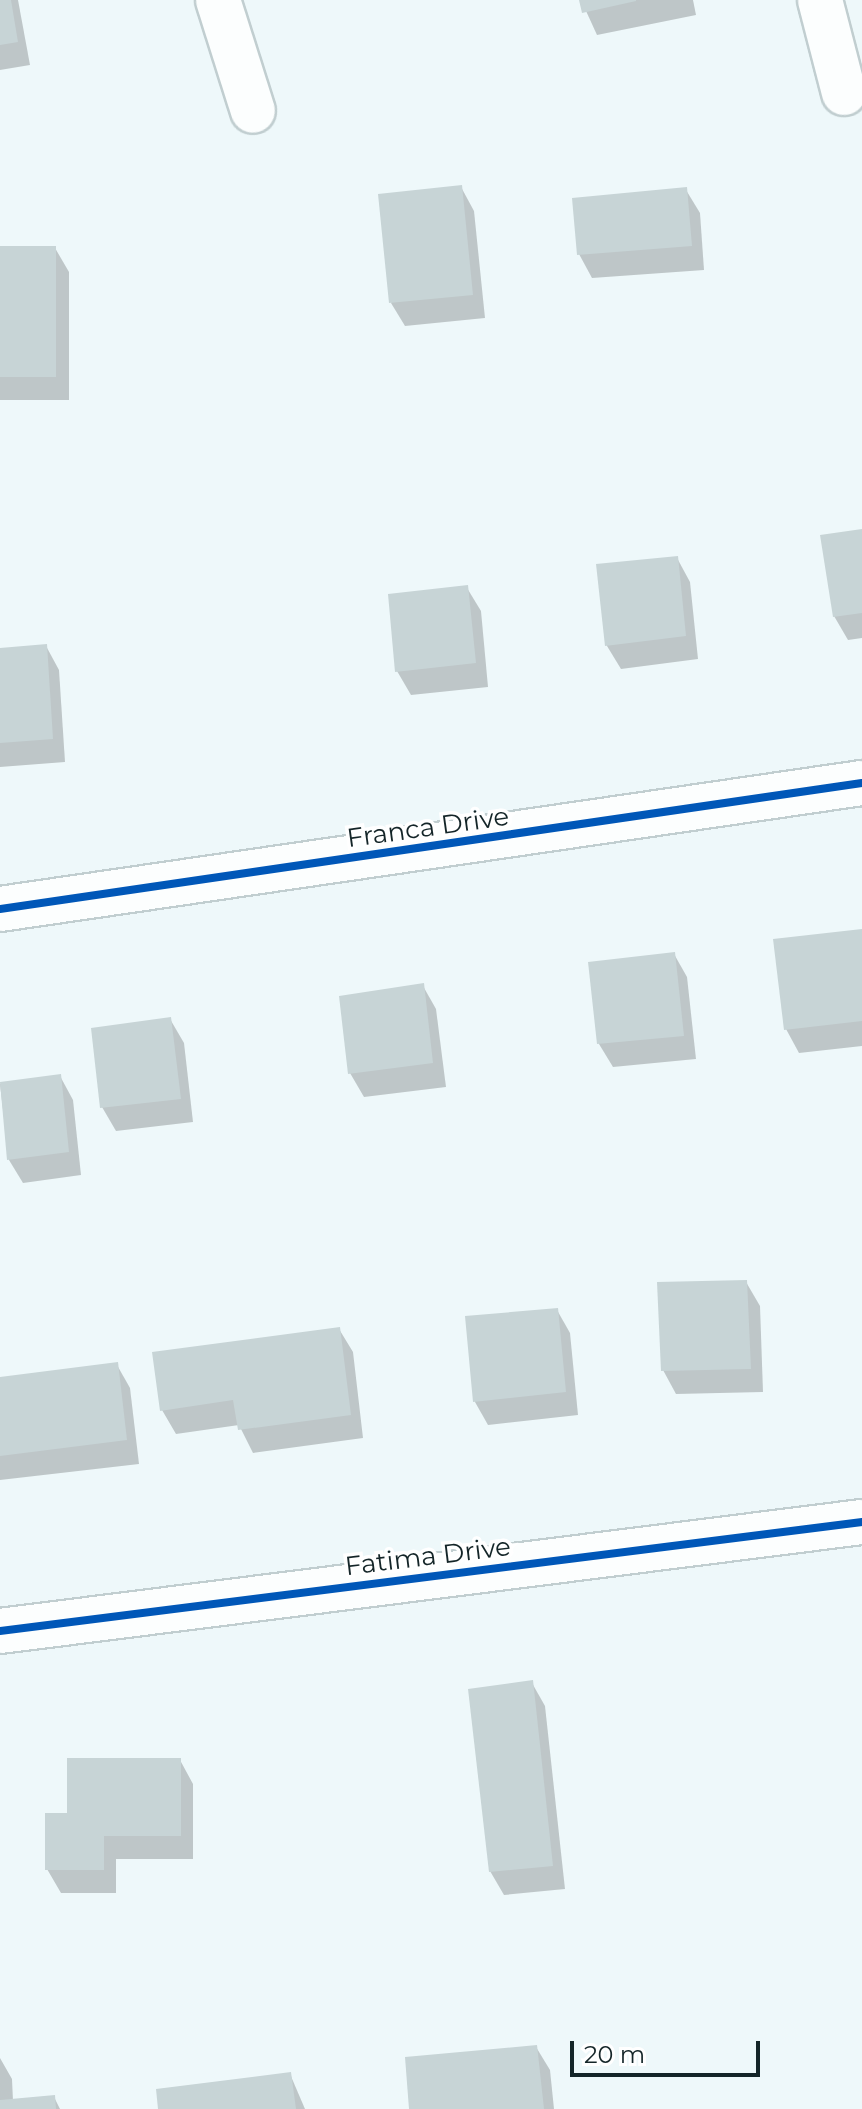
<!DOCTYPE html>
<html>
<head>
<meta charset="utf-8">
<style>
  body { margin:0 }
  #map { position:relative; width:862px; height:2109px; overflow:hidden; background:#eef8fa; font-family:Montserrat,sans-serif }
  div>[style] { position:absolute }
  .shadow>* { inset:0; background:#0003 }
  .building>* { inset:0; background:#c7d4d6 }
  .roads { filter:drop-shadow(2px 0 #c1ced0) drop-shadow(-2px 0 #c1ced0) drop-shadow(0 2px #c1ced0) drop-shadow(0 -2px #c1ced0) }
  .minor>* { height:44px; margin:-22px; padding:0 22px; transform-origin:22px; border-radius:22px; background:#fcfefe }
  .cycleway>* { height:8px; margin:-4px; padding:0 4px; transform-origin:4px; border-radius:4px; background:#0057b8 }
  span { translate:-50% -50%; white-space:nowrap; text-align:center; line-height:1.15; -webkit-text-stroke:7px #fff; paint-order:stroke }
  .street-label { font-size:26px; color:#142528 }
  .scale { position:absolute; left:570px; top:2041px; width:190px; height:36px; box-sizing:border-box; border:4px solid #142528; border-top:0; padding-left:10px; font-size:24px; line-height:28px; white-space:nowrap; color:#142528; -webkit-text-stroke:6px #fff; paint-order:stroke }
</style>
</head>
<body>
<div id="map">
  <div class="shadow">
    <div style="clip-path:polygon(0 0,18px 0,30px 65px,0 70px)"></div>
    <div style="clip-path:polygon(581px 0,693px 0,696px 15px,597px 35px)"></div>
    <div style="clip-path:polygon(461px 187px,474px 211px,485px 318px,405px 326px,391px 303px)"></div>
    <div style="clip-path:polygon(686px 190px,700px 213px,704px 270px,592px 278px,579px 254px)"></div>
    <div style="clip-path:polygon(0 248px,55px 248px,69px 272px,69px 400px,0 400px)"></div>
    <div style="clip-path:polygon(862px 531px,862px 638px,848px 640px,834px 616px)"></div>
    <div style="clip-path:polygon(677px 558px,690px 582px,698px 659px,621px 669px,607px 646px,598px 566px)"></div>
    <div style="clip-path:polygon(467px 588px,481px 611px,488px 687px,411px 695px,397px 671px)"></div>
    <div style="clip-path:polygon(46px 646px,59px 670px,65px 762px,0 767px,0 650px)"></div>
    <div style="clip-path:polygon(862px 931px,862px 1046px,799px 1053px,786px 1029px)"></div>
    <div style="clip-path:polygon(674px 954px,687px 977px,696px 1059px,613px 1067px,599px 1044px,590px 964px)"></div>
    <div style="clip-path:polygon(423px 986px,436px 1009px,446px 1087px,364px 1097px,350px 1073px)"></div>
    <div style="clip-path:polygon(170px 1019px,184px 1043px,193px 1122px,116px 1131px,102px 1107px)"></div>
    <div style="clip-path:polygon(60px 1076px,73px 1100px,81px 1175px,23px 1183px,9px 1160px,0 1084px)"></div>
    <div style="clip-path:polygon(746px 1282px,760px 1306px,763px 1392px,676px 1394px,663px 1370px)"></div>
    <div style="clip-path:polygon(557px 1310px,570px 1333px,578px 1415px,488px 1425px,475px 1402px,467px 1318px)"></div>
    <div style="clip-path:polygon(339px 1329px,353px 1352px,363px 1438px,253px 1453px,239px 1425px,176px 1434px,162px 1410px)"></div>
    <div style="clip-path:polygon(117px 1365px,130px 1388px,139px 1464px,0 1480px,0 1379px)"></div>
    <div style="clip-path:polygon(532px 1683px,545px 1706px,565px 1889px,504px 1895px,490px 1871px)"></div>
    <div style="clip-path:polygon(180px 1760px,193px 1784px,193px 1859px,116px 1859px,116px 1893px,61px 1893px,47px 1869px,69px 1815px)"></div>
    <div style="clip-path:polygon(536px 2047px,550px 2070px,554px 2109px,411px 2109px)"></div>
    <div style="clip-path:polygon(0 2058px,12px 2079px,13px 2101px,54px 2097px,60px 2109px,0 2109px)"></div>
    <div style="clip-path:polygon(290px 2074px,305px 2109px,160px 2109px)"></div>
  </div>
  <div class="building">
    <div style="clip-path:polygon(0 0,11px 0,18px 42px,0 45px)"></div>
    <div style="clip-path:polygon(579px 0,636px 0,636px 1px,582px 13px)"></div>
    <div style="clip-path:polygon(462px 185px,473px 295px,389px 303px,378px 194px)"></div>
    <div style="clip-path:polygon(687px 187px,692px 246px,577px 255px,572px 198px)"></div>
    <div style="clip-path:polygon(0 246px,56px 246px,56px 377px,0 377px)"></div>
    <div style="clip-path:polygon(862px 529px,862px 613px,833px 617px,820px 535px)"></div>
    <div style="clip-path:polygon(678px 556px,686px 636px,605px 646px,596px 564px)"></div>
    <div style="clip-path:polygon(468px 585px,476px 663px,395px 672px,388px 594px)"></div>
    <div style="clip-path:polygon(47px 644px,53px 739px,0 743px,0 648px)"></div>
    <div style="clip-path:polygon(862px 929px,862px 1021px,784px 1030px,773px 939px)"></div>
    <div style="clip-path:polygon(675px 952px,684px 1036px,597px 1044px,588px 962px)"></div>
    <div style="clip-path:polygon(424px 983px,433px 1063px,348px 1074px,339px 996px)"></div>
    <div style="clip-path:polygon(171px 1017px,181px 1099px,100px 1108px,91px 1028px)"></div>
    <div style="clip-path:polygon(61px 1074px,69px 1152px,7px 1160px,0 1082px)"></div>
    <div style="clip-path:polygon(747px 1280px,751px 1369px,661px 1371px,657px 1282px)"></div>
    <div style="clip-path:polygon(558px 1308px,566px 1392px,473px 1402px,465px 1316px)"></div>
    <div style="clip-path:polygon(340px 1327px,351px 1415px,238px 1430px,233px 1400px,160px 1411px,152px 1352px)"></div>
    <div style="clip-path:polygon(118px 1362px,127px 1440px,0 1456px,0 1377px)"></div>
    <div style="clip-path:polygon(533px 1680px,553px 1866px,489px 1872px,468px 1689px)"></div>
    <div style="clip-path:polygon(67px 1758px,181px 1758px,181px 1836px,104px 1836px,104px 1870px,45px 1870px,45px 1813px,67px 1813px)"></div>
    <div style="clip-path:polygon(537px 2045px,544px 2109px,409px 2109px,405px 2057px)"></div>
    <div style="clip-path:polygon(291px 2072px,296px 2109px,158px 2109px,156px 2089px)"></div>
    <div style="clip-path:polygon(55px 2095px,56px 2109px,0 2109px,0 2100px)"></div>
  </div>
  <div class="roads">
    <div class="minor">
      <div style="left:218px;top:0;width:116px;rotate:72.5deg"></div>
      <div style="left:820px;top:0;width:96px;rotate:75.5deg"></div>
      <div style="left:0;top:909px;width:871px;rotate:-8.32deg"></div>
      <div style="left:0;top:1631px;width:869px;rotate:-7.21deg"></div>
    </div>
  </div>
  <div class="cycleway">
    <div style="left:0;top:909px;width:871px;rotate:-8.32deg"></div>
    <div style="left:0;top:1631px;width:869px;rotate:-7.21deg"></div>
  </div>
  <div class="street-label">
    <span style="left:428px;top:828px;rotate:-8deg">Franca Drive</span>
    <span style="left:428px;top:1557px;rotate:-7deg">Fatima Drive</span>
  </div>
  <div class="scale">20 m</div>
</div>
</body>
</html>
